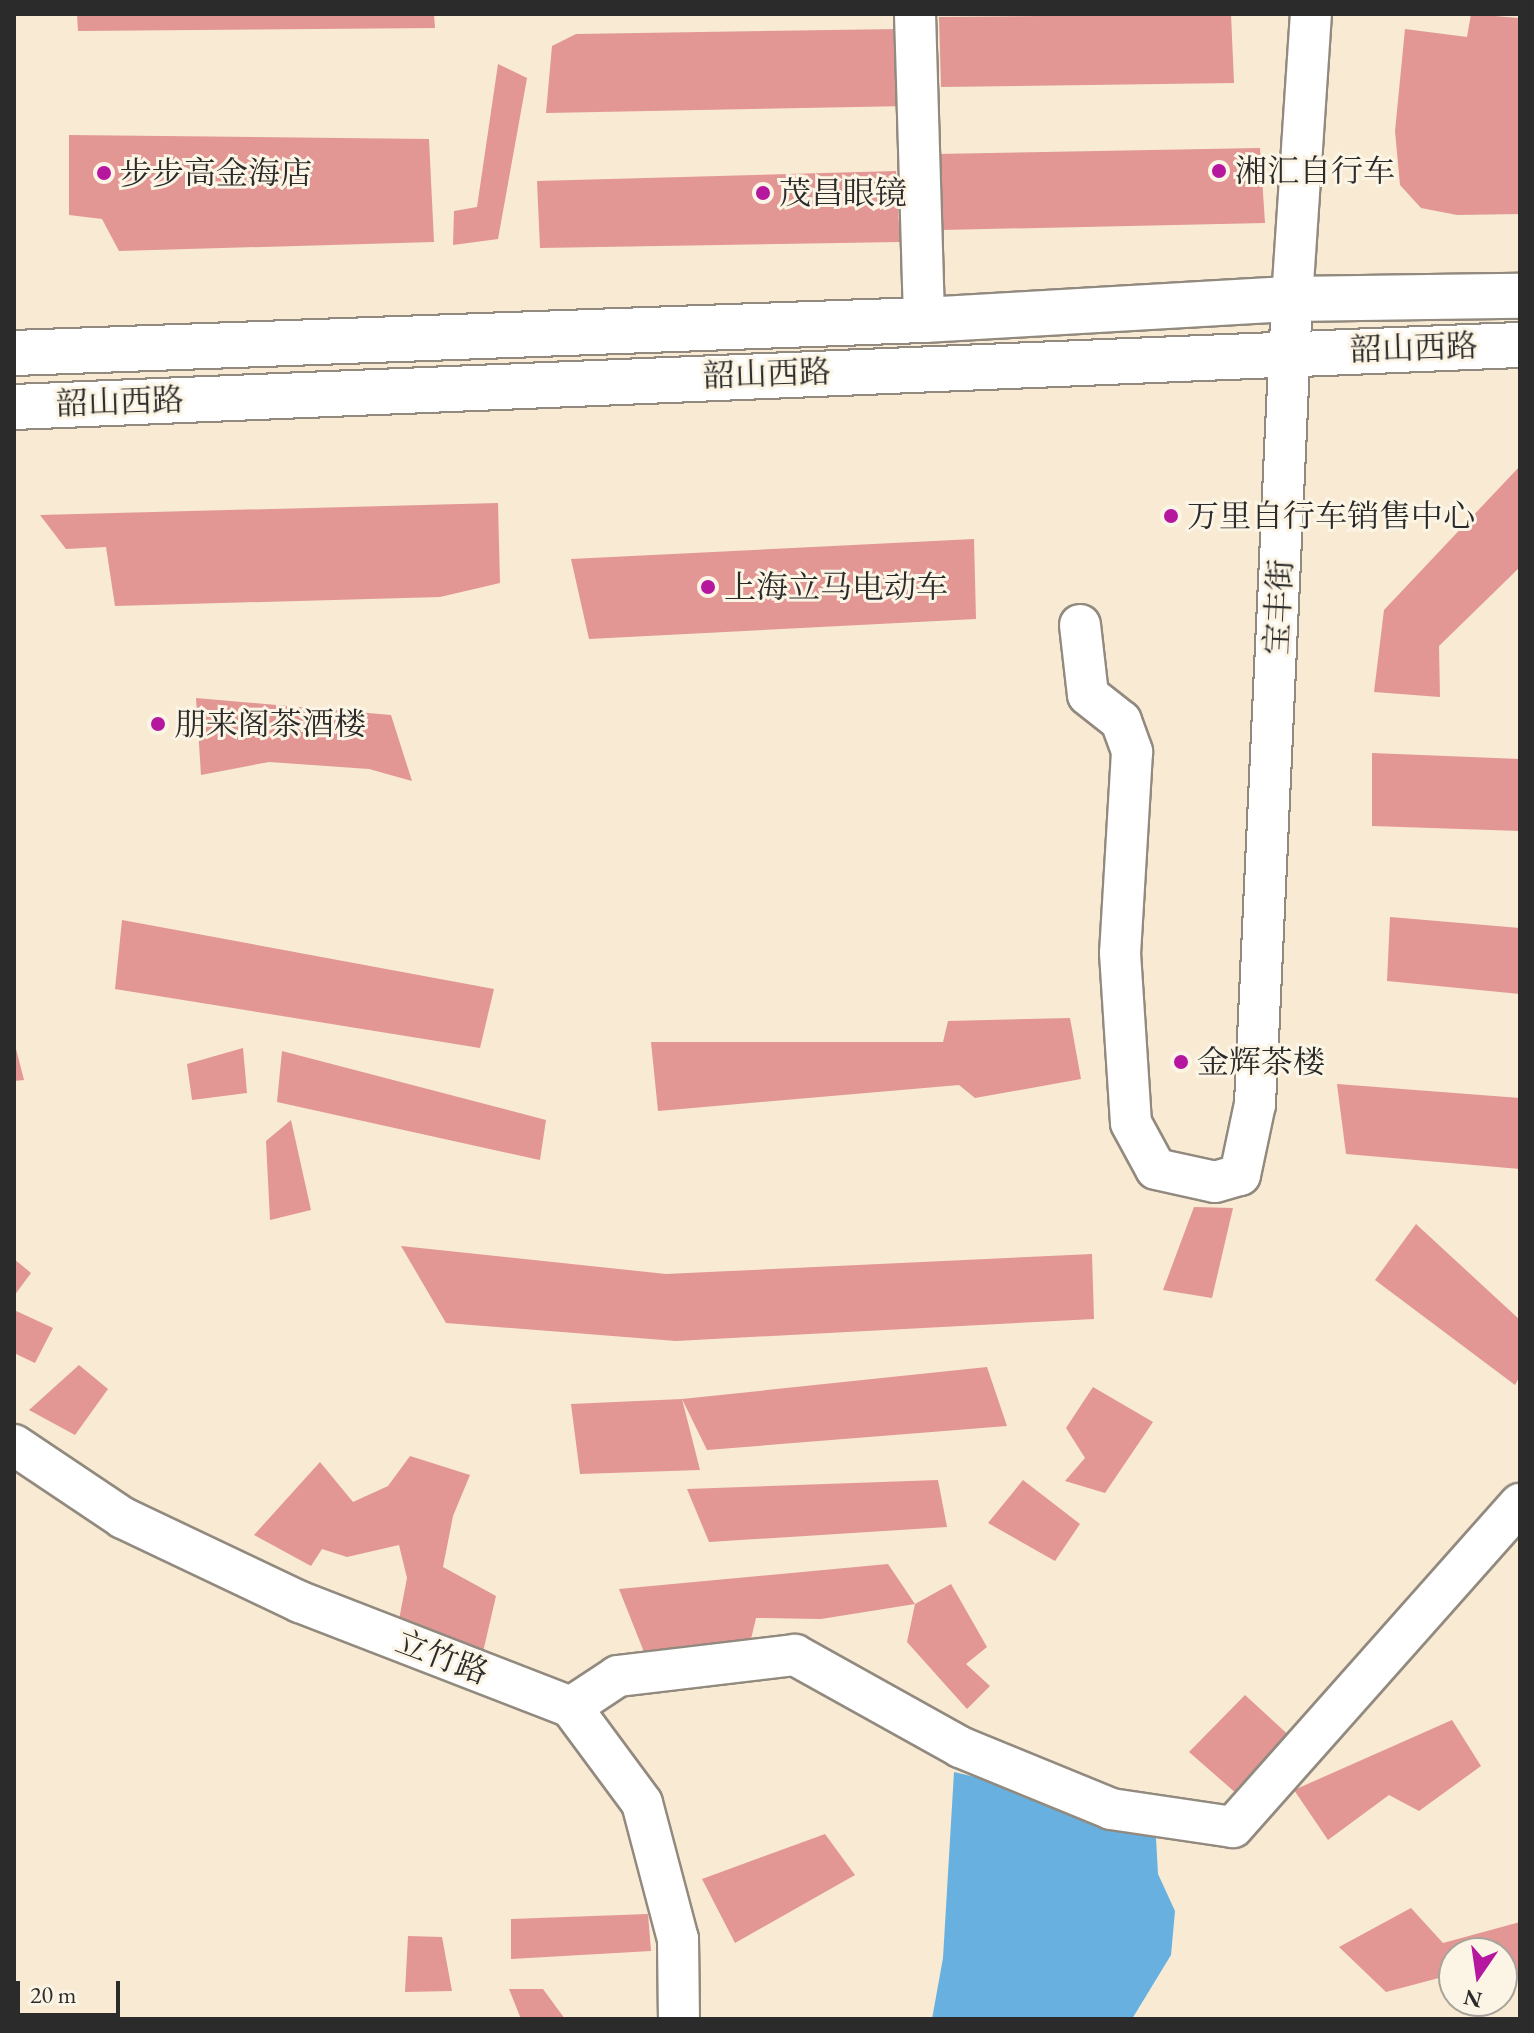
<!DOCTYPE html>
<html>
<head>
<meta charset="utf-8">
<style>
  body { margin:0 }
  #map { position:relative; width:1534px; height:2033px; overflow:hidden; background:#f8ead3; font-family:"EB Garamond","Noto Serif SC",serif }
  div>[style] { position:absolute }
  .water>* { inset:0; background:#68b0df }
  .building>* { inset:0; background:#e29794 }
  .roads { filter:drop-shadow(2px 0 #928a7f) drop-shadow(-2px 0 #928a7f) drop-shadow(0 2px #928a7f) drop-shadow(0 -2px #928a7f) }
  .street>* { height:40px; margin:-20px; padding:0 20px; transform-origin:20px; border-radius:20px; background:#fff }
  .primary>* { height:44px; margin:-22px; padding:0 22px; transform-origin:22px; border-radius:22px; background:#fff }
  .dots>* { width:22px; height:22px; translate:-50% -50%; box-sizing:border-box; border:4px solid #fcf5e5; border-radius:50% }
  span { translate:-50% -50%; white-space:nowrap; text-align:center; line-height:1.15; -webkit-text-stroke:6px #fcf5e5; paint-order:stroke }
  .poi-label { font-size:32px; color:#2b2b2b }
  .left { translate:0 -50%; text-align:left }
  .street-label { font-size:32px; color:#2b2b2b }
  .frame { position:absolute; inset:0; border:16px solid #2b2b2b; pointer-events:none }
  .north { position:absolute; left:1438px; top:1937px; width:80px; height:80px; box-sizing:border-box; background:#fcf5e5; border:2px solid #a8a49b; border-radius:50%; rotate:193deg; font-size:22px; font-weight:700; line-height:32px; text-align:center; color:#2b2b2b }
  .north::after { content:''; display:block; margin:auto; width:28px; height:36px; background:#b5179e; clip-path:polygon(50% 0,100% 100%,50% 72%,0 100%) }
  .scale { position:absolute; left:16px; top:1981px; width:104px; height:36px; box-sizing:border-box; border:4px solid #2b2b2b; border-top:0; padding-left:10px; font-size:24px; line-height:28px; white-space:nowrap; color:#2b2b2b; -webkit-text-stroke:6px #fcf5e5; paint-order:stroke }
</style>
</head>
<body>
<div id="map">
  <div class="water">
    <div style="clip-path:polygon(954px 1772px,1022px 1788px,1080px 1818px,1156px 1838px,1158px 1874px,1175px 1911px,1171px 1955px,1132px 2019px,932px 2019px,943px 1958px)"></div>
  </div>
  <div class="building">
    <div style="clip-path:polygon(77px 14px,434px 14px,435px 28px,78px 31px)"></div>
    <div style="clip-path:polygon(1231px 14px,1234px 83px,941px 87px,939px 17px)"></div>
    <div style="clip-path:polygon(1471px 14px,1519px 18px,1520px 214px,1457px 215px,1421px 208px,1400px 185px,1395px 131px,1405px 29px,1467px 37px)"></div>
    <div style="clip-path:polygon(899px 29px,909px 106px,546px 113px,552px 46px,576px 34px)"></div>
    <div style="clip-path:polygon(498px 64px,527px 78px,498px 239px,453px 245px,454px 211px,477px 207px)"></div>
    <div style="clip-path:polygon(69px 135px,429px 139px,434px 242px,119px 251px,102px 219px,69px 215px)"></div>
    <div style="clip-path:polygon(1260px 148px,1265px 223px,942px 230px,936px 154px)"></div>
    <div style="clip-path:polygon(896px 171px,900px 242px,540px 248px,537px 181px)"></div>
    <div style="clip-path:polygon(1520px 466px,1520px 567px,1439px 646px,1440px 697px,1374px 692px,1384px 610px)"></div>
    <div style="clip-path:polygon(498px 503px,500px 583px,440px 597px,115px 606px,106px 547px,66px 549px,40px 515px)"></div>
    <div style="clip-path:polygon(974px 539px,976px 619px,589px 639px,571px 559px)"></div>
    <div style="clip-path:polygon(196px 698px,391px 715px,412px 781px,369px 769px,269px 762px,201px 775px)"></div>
    <div style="clip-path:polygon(1372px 753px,1520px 759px,1520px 831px,1372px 826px)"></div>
    <div style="clip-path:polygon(1390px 917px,1520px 928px,1520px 994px,1387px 981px)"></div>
    <div style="clip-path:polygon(122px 920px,494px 989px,480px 1048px,115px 989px)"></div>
    <div style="clip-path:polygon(1070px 1018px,1081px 1079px,975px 1098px,959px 1085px,658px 1111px,651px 1042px,943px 1042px,948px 1021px)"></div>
    <div style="clip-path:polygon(15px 1045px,24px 1080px,14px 1081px)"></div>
    <div style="clip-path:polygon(243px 1048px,247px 1093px,192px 1100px,187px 1064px)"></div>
    <div style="clip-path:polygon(282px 1051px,546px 1120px,540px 1160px,277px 1102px)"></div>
    <div style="clip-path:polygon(1337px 1084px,1520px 1098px,1520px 1169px,1346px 1154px)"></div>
    <div style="clip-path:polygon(291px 1120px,311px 1210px,270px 1220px,266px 1141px)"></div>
    <div style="clip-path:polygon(1194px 1207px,1233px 1208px,1212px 1298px,1163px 1290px)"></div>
    <div style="clip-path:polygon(1416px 1224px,1520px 1320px,1520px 1376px,1515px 1385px,1375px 1280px)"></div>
    <div style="clip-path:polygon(401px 1246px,666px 1274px,1092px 1254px,1094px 1319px,676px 1341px,446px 1323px)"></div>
    <div style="clip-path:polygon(14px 1259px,31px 1273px,14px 1296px)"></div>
    <div style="clip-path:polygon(14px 1310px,53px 1328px,35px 1363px,14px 1353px)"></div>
    <div style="clip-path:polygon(79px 1365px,108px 1389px,75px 1435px,29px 1410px)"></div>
    <div style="clip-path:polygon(987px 1367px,1007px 1426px,707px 1450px,682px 1399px,700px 1470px,580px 1474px,571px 1404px,682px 1399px)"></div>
    <div style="clip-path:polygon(1093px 1387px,1153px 1422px,1105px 1493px,1065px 1481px,1085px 1458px,1066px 1428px)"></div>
    <div style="clip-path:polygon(410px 1456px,470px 1475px,453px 1516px,443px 1567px,496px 1596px,483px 1652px,397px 1630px,407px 1578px,399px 1545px,347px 1557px,322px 1549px,311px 1566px,254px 1535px,320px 1462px,353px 1502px,388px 1486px)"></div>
    <div style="clip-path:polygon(938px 1480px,947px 1527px,709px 1542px,687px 1489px)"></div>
    <div style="clip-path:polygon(1023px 1480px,1080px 1524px,1055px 1561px,988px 1523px)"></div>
    <div style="clip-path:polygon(888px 1564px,915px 1604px,821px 1619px,756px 1618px,747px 1656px,644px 1652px,619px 1589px)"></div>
    <div style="clip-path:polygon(951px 1584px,987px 1647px,966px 1664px,990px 1686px,967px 1709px,907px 1642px,915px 1604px)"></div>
    <div style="clip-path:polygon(1245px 1695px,1294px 1740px,1237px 1794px,1189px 1752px)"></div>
    <div style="clip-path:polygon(1452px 1720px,1481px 1766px,1419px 1811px,1389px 1795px,1328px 1840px,1294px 1790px)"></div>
    <div style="clip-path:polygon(825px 1834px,855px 1875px,735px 1943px,702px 1879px)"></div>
    <div style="clip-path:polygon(1411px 1908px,1443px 1943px,1520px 1922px,1520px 1975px,1502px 1981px,1502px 1953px,1454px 1953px,1454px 1974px,1386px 1992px,1339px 1947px)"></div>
    <div style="clip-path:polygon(648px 1914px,651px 1951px,511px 1959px,511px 1919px)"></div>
    <div style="clip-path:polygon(408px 1936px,442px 1937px,452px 1991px,405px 1992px)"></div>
    <div style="clip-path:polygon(509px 1989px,543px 1989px,565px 2019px,521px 2019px)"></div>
  </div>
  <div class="roads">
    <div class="street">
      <div style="left:915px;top:14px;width:306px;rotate:88.3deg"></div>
      <div style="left:1080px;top:625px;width:70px;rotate:83.5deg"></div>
      <div style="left:1088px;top:695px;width:42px;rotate:38.2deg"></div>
      <div style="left:1121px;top:721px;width:33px;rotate:70deg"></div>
      <div style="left:1132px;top:752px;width:201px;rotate:93.4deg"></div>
      <div style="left:1120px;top:953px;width:170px;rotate:86.3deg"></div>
      <div style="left:1131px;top:1123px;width:52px;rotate:61.5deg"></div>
      <div style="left:1156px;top:1169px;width:60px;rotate:12.4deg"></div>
      <div style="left:1215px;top:1182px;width:26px;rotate:-16deg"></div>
      <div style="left:1240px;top:1175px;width:73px;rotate:-78.1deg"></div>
      <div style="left:1255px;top:1104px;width:806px;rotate:-87.37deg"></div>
      <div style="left:1292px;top:299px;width:286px;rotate:-86.2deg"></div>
      <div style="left:14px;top:1445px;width:131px;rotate:33.8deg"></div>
      <div style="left:123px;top:1518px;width:196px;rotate:25.4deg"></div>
      <div style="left:300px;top:1602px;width:291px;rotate:21.2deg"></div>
      <div style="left:571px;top:1707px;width:119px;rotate:53.5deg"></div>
      <div style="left:642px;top:1803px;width:141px;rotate:75.2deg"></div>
      <div style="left:678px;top:1939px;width:80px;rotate:89.3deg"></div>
      <div style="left:571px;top:1707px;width:56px;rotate:-33.4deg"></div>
      <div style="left:618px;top:1676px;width:178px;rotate:-6.8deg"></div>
      <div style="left:795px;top:1655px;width:189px;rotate:29.1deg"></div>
      <div style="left:960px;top:1747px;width:163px;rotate:22.3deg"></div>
      <div style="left:1111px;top:1809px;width:123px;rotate:8.4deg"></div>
      <div style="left:1233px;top:1827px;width:432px;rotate:-48.4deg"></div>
    </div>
    <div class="primary">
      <div style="left:14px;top:353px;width:911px;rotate:-2.08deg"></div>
      <div style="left:924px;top:320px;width:369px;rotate:-3.3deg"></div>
      <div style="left:1292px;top:299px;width:228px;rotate:-0.8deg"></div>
      <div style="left:14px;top:407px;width:1507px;rotate:-2.36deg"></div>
    </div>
  </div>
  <div class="dots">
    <div style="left:1219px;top:171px;background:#b5179e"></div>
    <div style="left:104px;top:173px;background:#b5179e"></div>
    <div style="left:763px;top:193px;background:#b5179e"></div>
    <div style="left:1171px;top:516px;background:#b5179e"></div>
    <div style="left:708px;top:587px;background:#b5179e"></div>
    <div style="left:158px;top:724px;background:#b5179e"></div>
    <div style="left:1181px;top:1062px;background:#b5179e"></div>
  </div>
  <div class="poi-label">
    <span class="left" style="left:1235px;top:171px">湘汇自行车</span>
    <span class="left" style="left:120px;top:173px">步步高金海店</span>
    <span class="left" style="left:779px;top:193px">茂昌眼镜</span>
    <span class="left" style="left:1187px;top:516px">万里自行车销售中心</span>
    <span class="left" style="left:724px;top:587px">上海立马电动车</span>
    <span class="left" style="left:174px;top:724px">朋来阁茶酒楼</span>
    <span class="left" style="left:1197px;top:1062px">金辉茶楼</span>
  </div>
  <div class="street-label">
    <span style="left:1414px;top:348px;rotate:-2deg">韶山西路</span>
    <span style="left:767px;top:374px;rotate:-2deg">韶山西路</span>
    <span style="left:120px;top:402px;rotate:-2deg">韶山西路</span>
    <span style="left:1279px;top:607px;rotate:-87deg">宝丰街</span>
    <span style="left:442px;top:1657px;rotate:21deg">立竹路</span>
  </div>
  <div class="frame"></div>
  <div class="north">N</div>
  <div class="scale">20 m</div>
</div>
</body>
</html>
